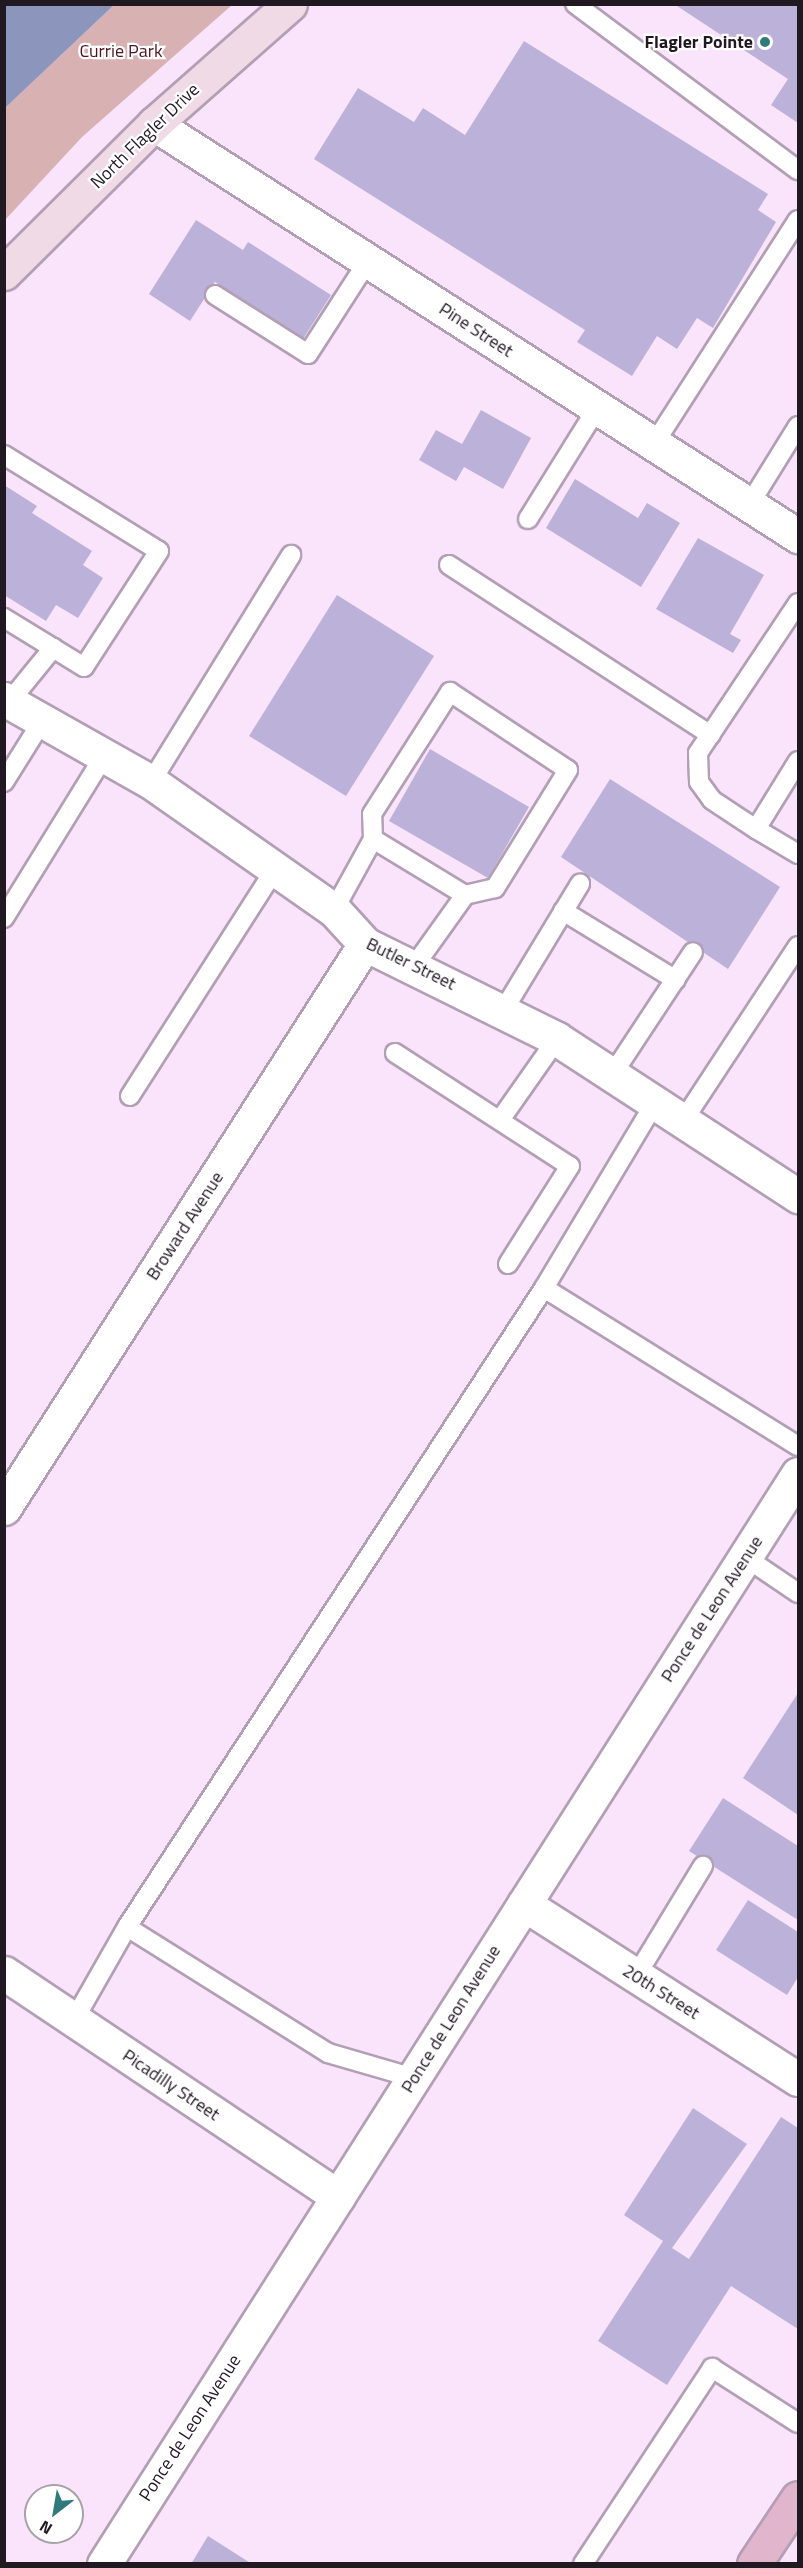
<!DOCTYPE html>
<html>
<head>
<meta charset="utf-8">
<style>
  body { margin:0 }
  #map { position:relative; width:803px; height:2568px; overflow:hidden; background:#fae4fc; font-family:"Titillium Web",sans-serif }
  div>[style] { position:absolute }
  .green>* { inset:0; background:#d8b1b3 }
  .water>* { inset:0; background:#8c96bc }
  .building>* { inset:0; background:#bcb1d8 }
  .roads { filter:drop-shadow(2px 0 #b39fb5) drop-shadow(-2px 0 #b39fb5) drop-shadow(0 2px #b39fb5) drop-shadow(0 -2px #b39fb5) }
  .lane>* { height:18px; margin:-9px; padding:0 9px; transform-origin:9px; border-radius:9px; background:#fff }
  .street>* { height:33px; margin:-16.5px; padding:0 16.5px; transform-origin:16.5px; border-radius:16.5px; background:#fff }
  .secondary>* { height:33px; margin:-16.5px; padding:0 16.5px; transform-origin:16.5px; border-radius:16.5px; background:#f0dae5 }
  .primary>* { height:33px; margin:-16.5px; padding:0 16.5px; transform-origin:16.5px; border-radius:16.5px; background:#e1b5cb }
  .dots>* { width:16px; height:16px; translate:-50% -50%; box-sizing:border-box; border:3px solid #fff; border-radius:50% }
  span { translate:-50% -50%; white-space:nowrap; text-align:center; line-height:1.15; -webkit-text-stroke:4.5px #fff; paint-order:stroke }
  .poi-label { font-size:18px; color:#211922; font-weight:700 }
  .right { translate:-100% -50%; text-align:right }
  .park-label { font-size:18px; color:#4e141f }
  .street-label { font-size:18px; color:#211922 }
  .frame { position:absolute; inset:0; border:6px solid #211922; pointer-events:none }
  .north { position:absolute; left:24px; top:2484px; width:60px; height:60px; box-sizing:border-box; background:#fff; border:2px solid #a6a3a7; border-radius:50%; rotate:211deg; font-size:16px; font-weight:700; line-height:24px; text-align:center; color:#211922 }
  .north::after { content:''; display:block; margin:auto; width:21px; height:27px; background:#307a7b; clip-path:polygon(50% 0,100% 100%,50% 72%,0 100%) }
</style>
</head>
<body>
<div id="map">
  <div class="green">
    <div style="clip-path:polygon(114px 5px,232px 5px,82px 137px,5px 220px,5px 108px)"></div>
  </div>
  <div class="water">
    <div style="clip-path:polygon(5px 4px,114px 4px,114px 5px,5px 108px)"></div>
  </div>
  <div class="building">
    <div style="clip-path:polygon(674px 4px,798px 4px,798px 123px,771px 105px,788px 79px)"></div>
    <div style="clip-path:polygon(524px 41px,768px 194px,758px 210px,776px 222px,713px 328px,697px 318px,677px 349px,657px 336px,632px 376px,577px 342px,585px 330px,314px 159px,358px 88px,414px 122px,423px 108px,465px 135px)"></div>
    <div style="clip-path:polygon(196px 220px,243px 250px,248px 242px,331px 295px,303px 339px,215px 282px,190px 321px,149px 294px)"></div>
    <div style="clip-path:polygon(481px 410px,531px 438px,503px 489px,464px 467px,456px 481px,419px 460px,436px 430px,462px 444px)"></div>
    <div style="clip-path:polygon(575px 479px,638px 518px,647px 503px,680px 523px,641px 587px,546px 528px)"></div>
    <div style="clip-path:polygon(4px 485px,37px 506px,32px 513px,92px 551px,83px 565px,103px 578px,78px 618px,56px 605px,46px 621px,4px 595px)"></div>
    <div style="clip-path:polygon(698px 538px,764px 575px,730px 634px,741px 640px,733px 653px,656px 609px)"></div>
    <div style="clip-path:polygon(337px 595px,434px 656px,346px 796px,249px 736px)"></div>
    <div style="clip-path:polygon(430px 749px,529px 807px,488px 878px,389px 821px)"></div>
    <div style="clip-path:polygon(610px 779px,780px 887px,728px 969px,561px 857px)"></div>
    <div style="clip-path:polygon(798px 1693px,798px 1815px,743px 1778px)"></div>
    <div style="clip-path:polygon(723px 1798px,798px 1846px,798px 1920px,689px 1851px)"></div>
    <div style="clip-path:polygon(748px 1900px,798px 1932px,798px 1977px,787px 1995px,716px 1950px)"></div>
    <div style="clip-path:polygon(693px 2108px,747px 2144px,672px 2248px,689px 2259px,781px 2117px,798px 2128px,798px 2329px,731px 2286px,667px 2385px,598px 2341px,663px 2241px,624px 2215px)"></div>
    <div style="clip-path:polygon(208px 2536px,252px 2564px,191px 2564px)"></div>
  </div>
  <div class="roads">
    <div class="lane">
      <div style="left:575px;top:4px;width:278px;rotate:36.7deg"></div>
      <div style="left:215px;top:295px;width:110px;rotate:32.4deg"></div>
      <div style="left:308px;top:354px;width:111px;rotate:-57.2deg"></div>
      <div style="left:654px;top:444px;width:266px;rotate:-57.3deg"></div>
      <div style="left:4px;top:455px;width:182px;rotate:31.8deg"></div>
      <div style="left:159px;top:551px;width:138px;rotate:122.9deg"></div>
      <div style="left:84px;top:667px;width:94px;rotate:-148.5deg"></div>
      <div style="left:749px;top:505px;width:93px;rotate:-58.2deg"></div>
      <div style="left:528px;top:519px;width:131px;rotate:-58.1deg"></div>
      <div style="left:449px;top:565px;width:312px;rotate:33deg"></div>
      <div style="left:798px;top:603px;width:180px;rotate:123.7deg"></div>
      <div style="left:698px;top:753px;width:29px;rotate:88deg"></div>
      <div style="left:699px;top:782px;width:22px;rotate:54deg"></div>
      <div style="left:712px;top:800px;width:53px;rotate:33.4deg"></div>
      <div style="left:756px;top:829px;width:80px;rotate:-58.3deg"></div>
      <div style="left:9px;top:702px;width:70px;rotate:-50.8deg"></div>
      <div style="left:4px;top:782px;width:75px;rotate:-58deg"></div>
      <div style="left:151px;top:782px;width:267px;rotate:-58.3deg"></div>
      <div style="left:756px;top:829px;width:49px;rotate:30.8deg"></div>
      <div style="left:373px;top:839px;width:108px;rotate:31.3deg"></div>
      <div style="left:334px;top:910px;width:81px;rotate:-61.2deg"></div>
      <div style="left:373px;top:839px;width:25px;rotate:-92deg"></div>
      <div style="left:372px;top:814px;width:145px;rotate:-57.4deg"></div>
      <div style="left:450px;top:692px;width:141px;rotate:33.5deg"></div>
      <div style="left:568px;top:770px;width:139px;rotate:121.7deg"></div>
      <div style="left:495px;top:888px;width:31px;rotate:167deg"></div>
      <div style="left:465px;top:895px;width:86px;rotate:125.5deg"></div>
      <div style="left:563px;top:911px;width:132px;rotate:31.4deg"></div>
      <div style="left:4px;top:918px;width:188px;rotate:-58.3deg"></div>
      <div style="left:503px;top:1011px;width:149px;rotate:-58.8deg"></div>
      <div style="left:395px;top:1053px;width:208px;rotate:32.9deg"></div>
      <div style="left:570px;top:1166px;width:116px;rotate:122.3deg"></div>
      <div style="left:612px;top:1075px;width:147px;rotate:-56.6deg"></div>
      <div style="left:130px;top:1096px;width:266px;rotate:-57.4deg"></div>
      <div style="left:653px;top:1106px;width:212px;rotate:120.9deg"></div>
      <div style="left:544px;top:1288px;width:299px;rotate:31.9deg"></div>
      <div style="left:500px;top:1120px;width:99px;rotate:-54.9deg"></div>
      <div style="left:681px;top:1124px;width:213px;rotate:-56.7deg"></div>
      <div style="left:745px;top:1557px;width:64px;rotate:34.2deg"></div>
      <div style="left:127px;top:1927px;width:763px;rotate:-56.87deg"></div>
      <div style="left:636px;top:1976px;width:129px;rotate:-58.7deg"></div>
      <div style="left:74px;top:2020px;width:107px;rotate:-60.3deg"></div>
      <div style="left:127px;top:1927px;width:237px;rotate:32.1deg"></div>
      <div style="left:328px;top:2053px;width:90px;rotate:16.2deg"></div>
      <div style="left:583px;top:2564px;width:235px;rotate:-56.6deg"></div>
      <div style="left:712px;top:2368px;width:102px;rotate:32.6deg"></div>
    </div>
    <div class="street">
      <div style="left:154px;top:124px;width:765px;rotate:32.61deg"></div>
      <div style="left:4px;top:699px;width:169px;rotate:29.5deg"></div>
      <div style="left:151px;top:782px;width:223px;rotate:35deg"></div>
      <div style="left:334px;top:910px;width:46px;rotate:47.6deg"></div>
      <div style="left:365px;top:944px;width:214px;rotate:26.3deg"></div>
      <div style="left:557px;top:1039px;width:288px;rotate:33.1deg"></div>
      <div style="left:4px;top:1508px;width:670px;rotate:-57.38deg"></div>
      <div style="left:524px;top:1904px;width:325px;rotate:32.6deg"></div>
      <div style="left:4px;top:1973px;width:402px;rotate:33.8deg"></div>
      <div style="left:104px;top:2564px;width:1292px;rotate:-57.52deg"></div>
    </div>
    <div class="secondary">
      <div style="left:4px;top:273px;width:211px;rotate:-44.8deg"></div>
      <div style="left:154px;top:124px;width:181px;rotate:-41.4deg"></div>
    </div>
    <div class="primary">
      <div style="left:754px;top:2564px;width:79px;rotate:-56.3deg"></div>
    </div>
  </div>
  <div class="dots">
    <div style="left:765px;top:42px;background:#307a7b"></div>
  </div>
  <div class="poi-label">
    <span class="right" style="left:753px;top:42px">Flagler Pointe</span>
  </div>
  <div class="park-label">
    <span style="left:121px;top:51px">Currie Park</span>
  </div>
  <div class="street-label">
    <span style="left:145px;top:136px;rotate:-44deg">North Flagler Drive</span>
    <span style="left:476px;top:330px;rotate:33deg">Pine Street</span>
    <span style="left:411px;top:964px;rotate:26deg">Butler Street</span>
    <span style="left:185px;top:1226px;rotate:-57deg">Broward Avenue</span>
    <span style="left:712px;top:1609px;rotate:-57deg">Ponce de Leon Avenue</span>
    <span style="left:661px;top:1992px;rotate:32deg">20th Street</span>
    <span style="left:451px;top:2019px;rotate:-58deg">Ponce de Leon Avenue</span>
    <span style="left:171px;top:2085px;rotate:34deg">Picadilly Street</span>
    <span style="left:190px;top:2428px;rotate:-57deg">Ponce de Leon Avenue</span>
  </div>
  <div class="frame"></div>
  <div class="north">N</div>
</div>
</body>
</html>
